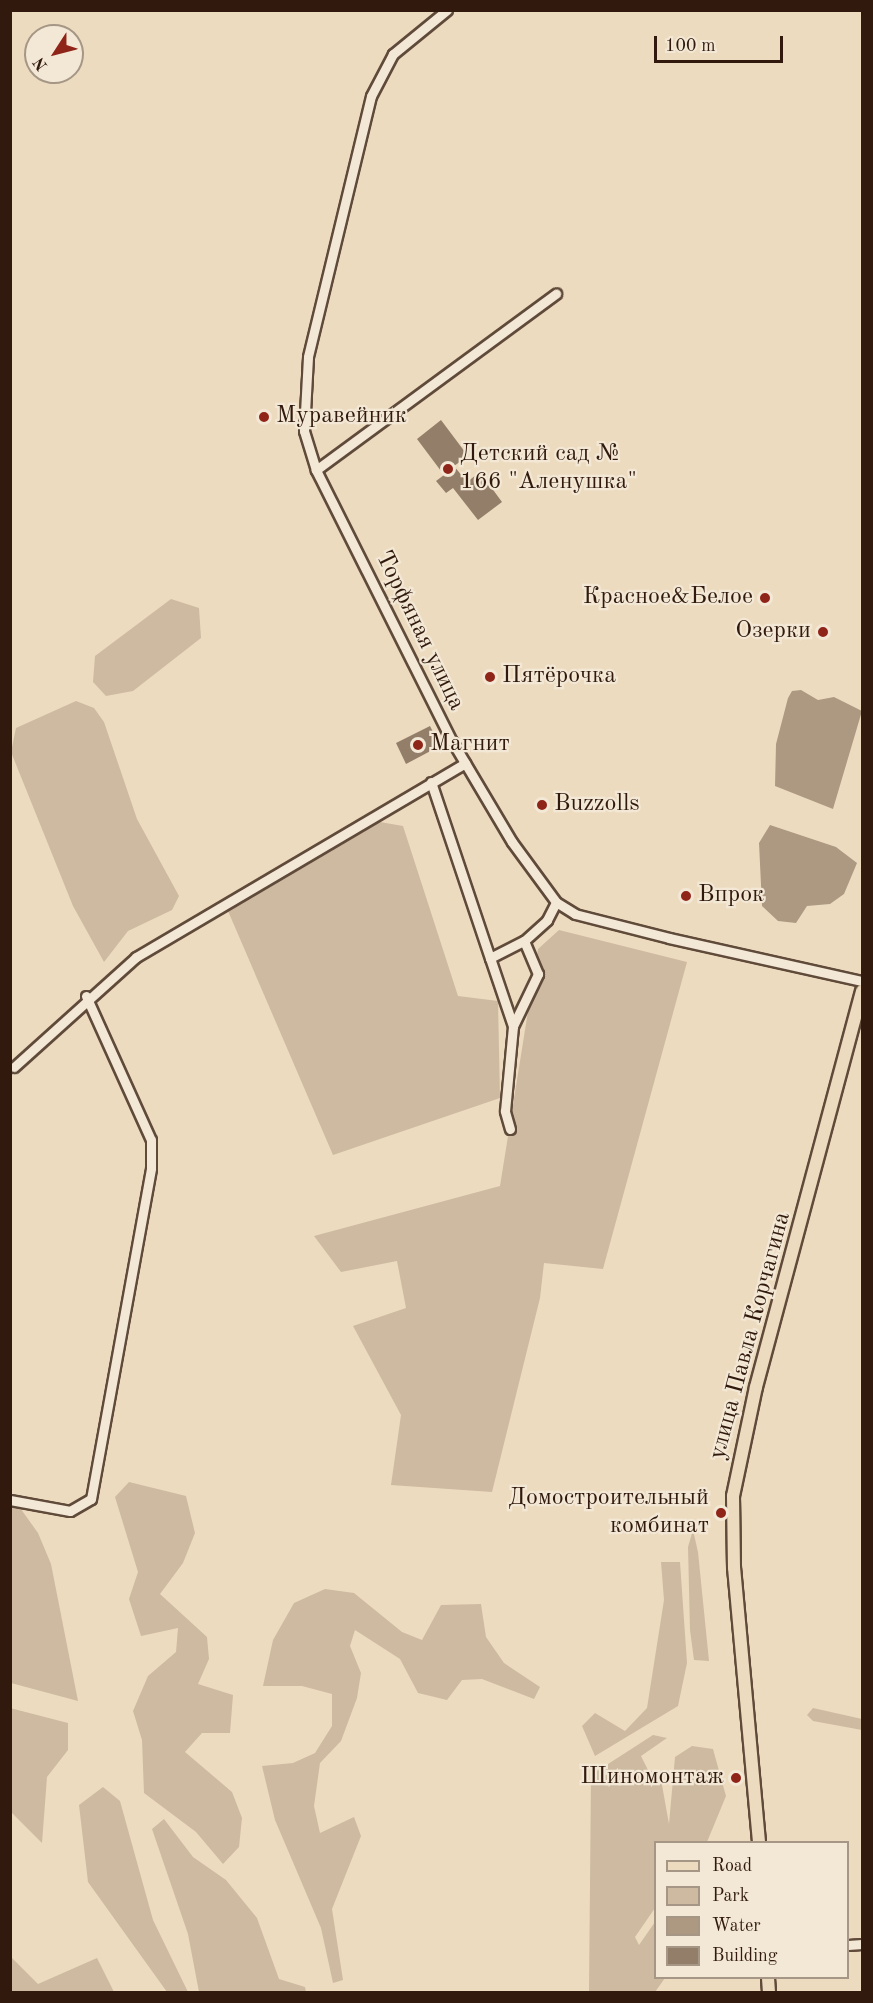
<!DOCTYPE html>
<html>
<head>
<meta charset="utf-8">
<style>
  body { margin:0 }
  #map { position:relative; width:873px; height:2003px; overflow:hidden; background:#eddbbf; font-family:"Old Standard TT",serif }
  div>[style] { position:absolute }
  .green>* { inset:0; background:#cdbaa1 }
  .water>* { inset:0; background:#ad9982 }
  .building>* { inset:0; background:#937e6a }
  .roads { filter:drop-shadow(2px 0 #604a3a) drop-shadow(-2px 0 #604a3a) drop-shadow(0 2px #604a3a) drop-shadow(0 -2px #604a3a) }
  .minor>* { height:9px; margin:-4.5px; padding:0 4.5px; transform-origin:4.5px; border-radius:4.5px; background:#f3e8d5 }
  .major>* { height:12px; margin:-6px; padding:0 6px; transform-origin:6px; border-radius:6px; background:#eddbbf }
  .dots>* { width:16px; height:16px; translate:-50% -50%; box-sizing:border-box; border:3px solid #f3e8d5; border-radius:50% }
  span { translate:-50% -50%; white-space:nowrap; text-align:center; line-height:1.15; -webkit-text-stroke:4.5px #f3e8d5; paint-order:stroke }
  .poi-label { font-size:24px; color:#311a0d }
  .left { translate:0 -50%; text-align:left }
  .right { translate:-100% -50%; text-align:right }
  .street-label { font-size:24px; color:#311a0d }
  .frame { position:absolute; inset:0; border:12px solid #311a0d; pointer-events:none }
  .legend { position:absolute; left:654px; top:1841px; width:195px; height:138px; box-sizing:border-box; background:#f3e8d5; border:2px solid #a59685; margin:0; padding:8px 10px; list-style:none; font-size:18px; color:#311a0d }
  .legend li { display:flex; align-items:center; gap:12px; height:30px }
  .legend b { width:30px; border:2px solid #a59685 }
  .north { position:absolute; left:24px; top:24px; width:60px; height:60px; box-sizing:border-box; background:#f3e8d5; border:2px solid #a59685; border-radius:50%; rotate:234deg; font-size:16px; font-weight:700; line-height:24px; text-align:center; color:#311a0d }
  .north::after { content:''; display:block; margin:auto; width:21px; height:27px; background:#8f2418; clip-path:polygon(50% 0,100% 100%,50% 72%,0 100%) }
  .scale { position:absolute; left:654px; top:36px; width:129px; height:27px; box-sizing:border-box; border:3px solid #311a0d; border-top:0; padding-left:8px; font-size:18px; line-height:21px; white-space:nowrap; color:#311a0d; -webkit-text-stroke:4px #f3e8d5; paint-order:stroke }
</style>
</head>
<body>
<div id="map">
  <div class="green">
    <div style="clip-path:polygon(171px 599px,199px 608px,201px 638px,133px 691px,106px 696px,93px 682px,95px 656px)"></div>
    <div style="clip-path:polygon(76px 701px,94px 708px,104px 722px,137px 819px,179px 896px,172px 910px,128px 931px,104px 962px,73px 906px,11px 752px,16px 728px)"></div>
    <div style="clip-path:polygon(380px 822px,403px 826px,458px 996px,498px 1001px,500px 1098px,333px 1155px,228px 911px)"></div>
    <div style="clip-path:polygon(559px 930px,687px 962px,603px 1269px,544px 1263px,540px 1298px,492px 1492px,391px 1485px,401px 1415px,353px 1326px,406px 1308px,397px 1261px,341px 1272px,314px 1236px,500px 1186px,538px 949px)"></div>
    <div style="clip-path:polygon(129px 1482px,186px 1496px,195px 1533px,183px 1563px,160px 1594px,207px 1637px,209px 1659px,198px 1684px,233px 1695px,230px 1733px,202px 1733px,185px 1752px,232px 1792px,242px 1818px,239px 1847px,223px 1864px,196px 1832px,144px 1793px,142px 1740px,133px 1711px,148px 1676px,176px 1652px,178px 1628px,141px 1636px,129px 1599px,138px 1572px,115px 1497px)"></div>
    <div style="clip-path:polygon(10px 1504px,18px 1505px,38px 1533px,51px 1564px,78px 1701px,11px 1683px)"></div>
    <div style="clip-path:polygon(693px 1530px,698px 1552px,709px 1661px,694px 1660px,690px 1630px,688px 1547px)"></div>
    <div style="clip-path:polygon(661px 1562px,680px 1562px,687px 1663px,678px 1706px,595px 1756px,582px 1726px,595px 1713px,625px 1731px,647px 1708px,664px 1600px)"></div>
    <div style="clip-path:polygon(325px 1589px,354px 1593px,402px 1632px,422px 1640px,441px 1605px,481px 1604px,486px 1637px,504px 1663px,540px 1687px,534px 1699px,482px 1679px,462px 1680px,447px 1700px,418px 1693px,400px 1659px,355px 1630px,350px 1646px,361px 1673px,357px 1698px,341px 1741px,320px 1763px,314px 1806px,320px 1833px,354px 1817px,361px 1836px,332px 1909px,343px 1980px,333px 1983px,321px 1928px,275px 1820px,262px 1766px,293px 1763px,315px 1753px,332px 1726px,332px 1694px,302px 1686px,263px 1686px,273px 1640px,294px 1603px)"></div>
    <div style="clip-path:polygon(10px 1708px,68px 1723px,68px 1750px,47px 1777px,42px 1843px,11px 1812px)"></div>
    <div style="clip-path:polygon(813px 1708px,862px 1719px,862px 1730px,813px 1721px,807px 1715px)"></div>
    <div style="clip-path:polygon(653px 1735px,667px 1738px,641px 1756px,648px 1770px,660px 1774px,669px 1824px,675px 1757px,692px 1746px,713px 1749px,726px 1796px,707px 1842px,656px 1842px,655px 1908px,635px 1937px,639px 1945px,655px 1922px,656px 1978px,665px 1978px,655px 1992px,589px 1992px,591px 1775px)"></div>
    <div style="clip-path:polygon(103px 1787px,120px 1801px,153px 1920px,188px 1992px,167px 1992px,88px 1882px,79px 1805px)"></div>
    <div style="clip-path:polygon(164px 1819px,193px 1857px,226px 1880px,257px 1918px,279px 1979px,305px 1987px,306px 1992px,199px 1992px,188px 1934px,152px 1829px)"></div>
    <div style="clip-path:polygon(11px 1957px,38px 1984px,97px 1958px,114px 1992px,11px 1992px)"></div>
  </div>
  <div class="water">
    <div style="clip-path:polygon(801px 690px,818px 700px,834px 697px,862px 711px,833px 809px,775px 786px,776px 744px,788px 698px,792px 691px)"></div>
    <div style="clip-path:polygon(770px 825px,836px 847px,857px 863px,844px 894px,830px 904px,807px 906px,796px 923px,778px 921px,762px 906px,759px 843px)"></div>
  </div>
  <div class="building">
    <div style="clip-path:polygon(441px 420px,468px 456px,454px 466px,467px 482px,480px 472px,502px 502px,478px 520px,453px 488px,446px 493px,436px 481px,444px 475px,417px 439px)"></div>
    <div style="clip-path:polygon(430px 726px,440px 746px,406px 764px,396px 743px)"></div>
  </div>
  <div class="roads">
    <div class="minor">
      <div style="left:447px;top:10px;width:70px;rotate:140.8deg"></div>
      <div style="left:393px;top:54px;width:47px;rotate:117.6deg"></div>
      <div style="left:371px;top:96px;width:268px;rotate:103.6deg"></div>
      <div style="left:308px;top:357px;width:74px;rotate:93.1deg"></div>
      <div style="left:304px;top:431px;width:41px;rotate:72.9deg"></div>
      <div style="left:316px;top:470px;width:303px;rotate:63.4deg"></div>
      <div style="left:452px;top:741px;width:117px;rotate:59.3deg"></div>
      <div style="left:512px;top:842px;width:74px;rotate:53.7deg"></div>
      <div style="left:556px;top:902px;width:22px;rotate:32deg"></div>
      <div style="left:575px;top:914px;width:97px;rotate:14.3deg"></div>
      <div style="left:669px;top:938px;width:198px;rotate:12.6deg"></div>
      <div style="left:316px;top:470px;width:298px;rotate:-36.3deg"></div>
      <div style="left:431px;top:782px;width:186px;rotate:71.5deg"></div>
      <div style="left:490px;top:958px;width:38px;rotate:-27deg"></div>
      <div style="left:524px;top:941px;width:31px;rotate:-42deg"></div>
      <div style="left:547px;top:920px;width:20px;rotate:-63deg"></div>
      <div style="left:490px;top:958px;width:72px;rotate:71.3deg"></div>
      <div style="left:14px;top:1067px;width:164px;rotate:-42deg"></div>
      <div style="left:136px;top:957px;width:382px;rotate:-30.5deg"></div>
      <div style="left:510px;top:1129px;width:19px;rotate:-106deg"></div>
      <div style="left:505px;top:1111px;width:85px;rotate:-84.6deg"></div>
      <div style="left:513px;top:1026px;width:58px;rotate:-64.3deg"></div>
      <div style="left:538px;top:974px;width:36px;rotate:-113deg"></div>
      <div style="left:10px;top:1500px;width:61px;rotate:10.4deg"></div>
      <div style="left:70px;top:1511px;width:24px;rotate:-30deg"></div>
      <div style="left:91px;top:1499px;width:336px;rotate:-79.7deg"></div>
      <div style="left:151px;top:1168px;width:28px;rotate:-90deg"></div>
      <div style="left:151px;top:1140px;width:158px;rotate:-114.3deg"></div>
      <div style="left:848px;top:1945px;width:14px;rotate:-4deg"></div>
    </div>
    <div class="major">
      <div style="left:759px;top:1842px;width:275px;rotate:-95.2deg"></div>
      <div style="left:734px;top:1568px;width:72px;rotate:-90.8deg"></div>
      <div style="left:733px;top:1496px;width:111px;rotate:-78.1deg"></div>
      <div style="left:756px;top:1387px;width:410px;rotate:-75deg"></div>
      <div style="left:768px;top:1978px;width:14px;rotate:86deg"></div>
    </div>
  </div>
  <div class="dots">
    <div style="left:264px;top:417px;background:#8f2418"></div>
    <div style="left:448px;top:469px;background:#8f2418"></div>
    <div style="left:765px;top:598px;background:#8f2418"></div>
    <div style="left:823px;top:632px;background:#8f2418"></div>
    <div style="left:490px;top:677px;background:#8f2418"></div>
    <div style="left:418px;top:745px;background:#8f2418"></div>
    <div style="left:542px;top:805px;background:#8f2418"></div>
    <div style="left:686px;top:896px;background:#8f2418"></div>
    <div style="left:721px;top:1513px;background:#8f2418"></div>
    <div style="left:736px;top:1778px;background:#8f2418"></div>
  </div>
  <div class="poi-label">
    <span class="left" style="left:276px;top:417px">Муравейник</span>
    <span class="left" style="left:460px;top:469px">Детский сад №<br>166 "Аленушка"</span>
    <span class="right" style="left:753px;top:598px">Красное&amp;Белое</span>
    <span class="right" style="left:811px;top:632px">Озерки</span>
    <span class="left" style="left:502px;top:677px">Пятёрочка</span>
    <span class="left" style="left:430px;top:745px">Магнит</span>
    <span class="left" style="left:554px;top:805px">Buzzolls</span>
    <span class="left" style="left:698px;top:896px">Впрок</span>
    <span class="right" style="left:709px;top:1513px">Домостроительный<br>комбинат</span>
    <span class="right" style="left:724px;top:1778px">Шиномонтаж</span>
  </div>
  <div class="street-label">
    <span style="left:419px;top:631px;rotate:64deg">Торфяная улица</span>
    <span style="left:751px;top:1336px;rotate:-75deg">улица Павла Корчагина</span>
  </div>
  <div class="frame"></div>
  <ul class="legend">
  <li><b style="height:8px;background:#eddbbf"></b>Road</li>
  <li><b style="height:16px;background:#cdbaa1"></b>Park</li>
  <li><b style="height:16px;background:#ad9982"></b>Water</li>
  <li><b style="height:16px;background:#937e6a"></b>Building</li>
  </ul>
  <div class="north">N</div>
  <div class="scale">100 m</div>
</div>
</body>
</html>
